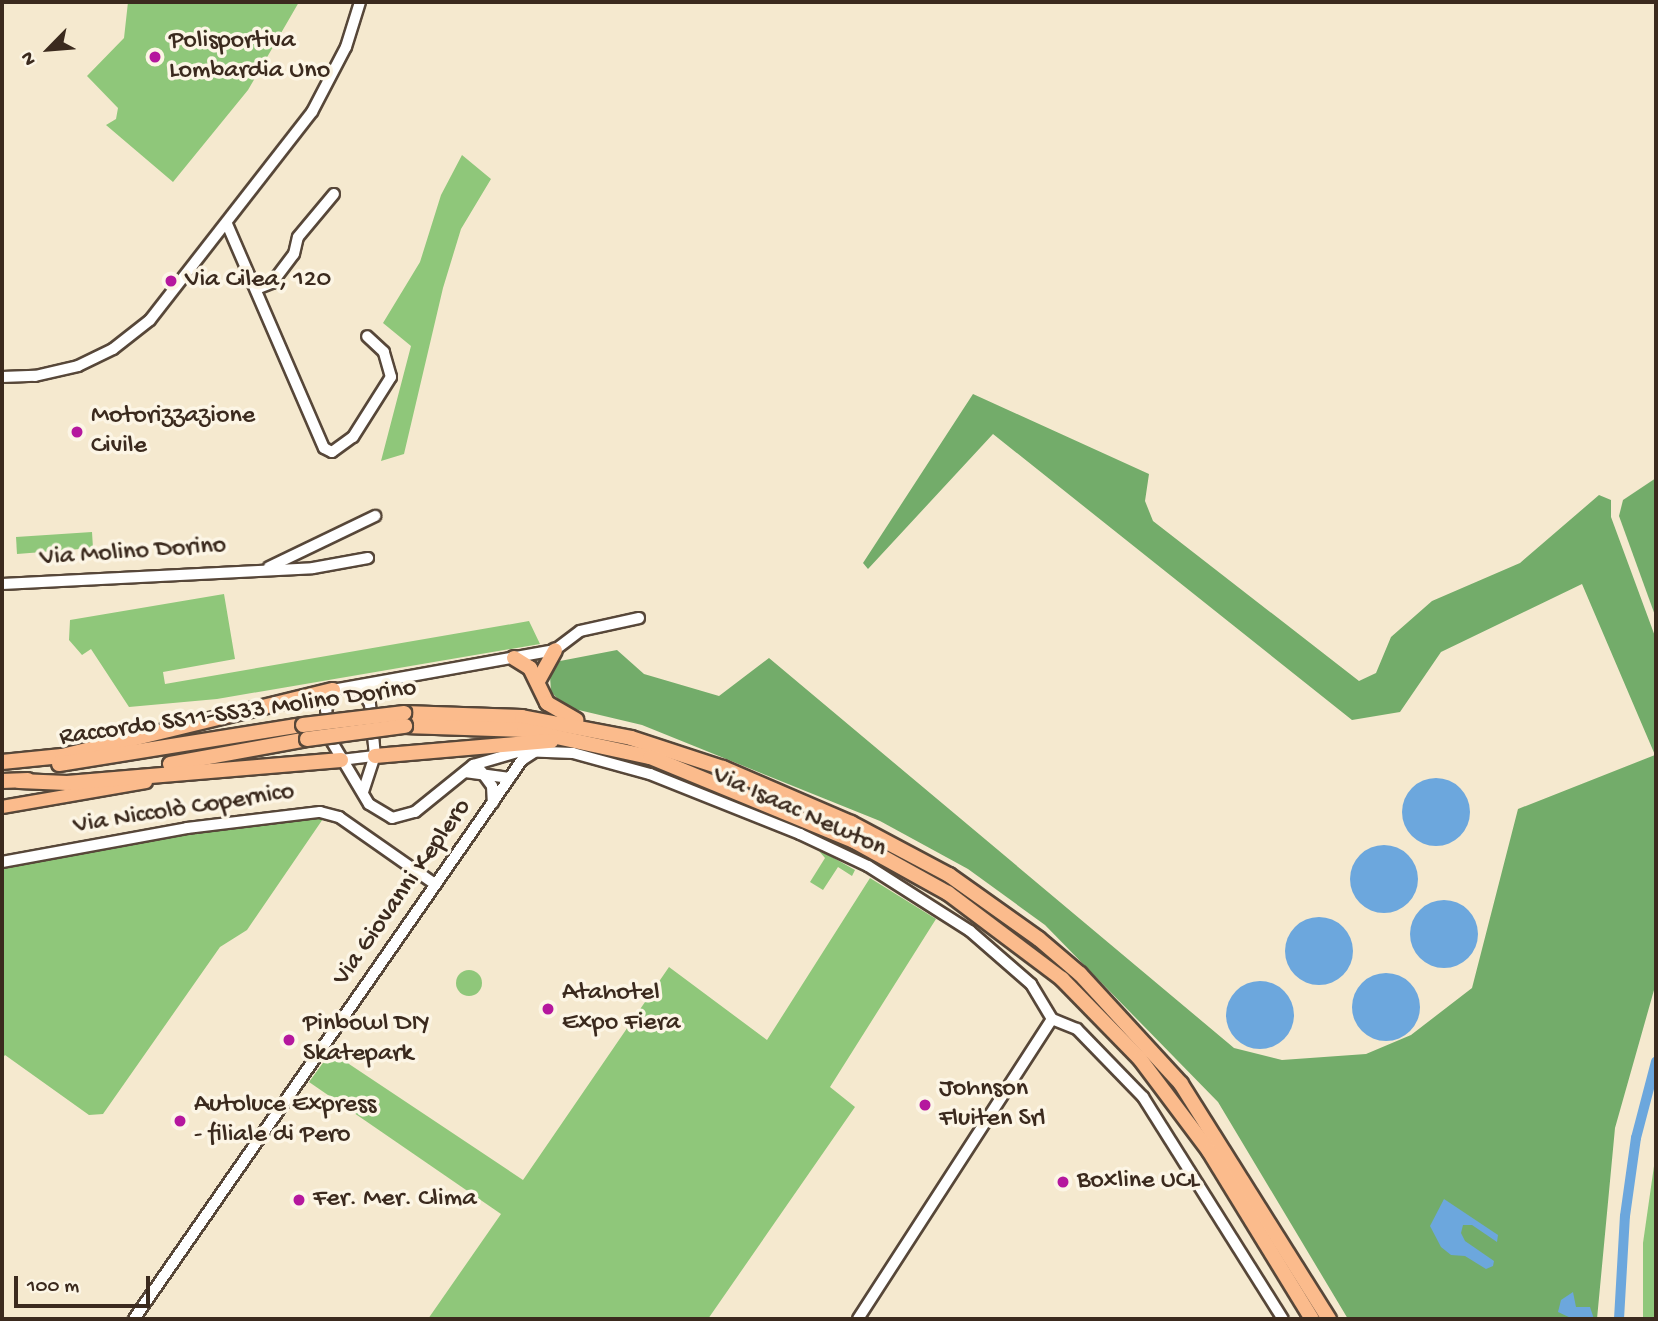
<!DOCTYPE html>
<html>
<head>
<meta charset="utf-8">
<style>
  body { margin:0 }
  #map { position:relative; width:1658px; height:1321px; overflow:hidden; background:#f5e9cf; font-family:"Gochi Hand",sans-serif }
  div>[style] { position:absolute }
  .green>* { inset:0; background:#8fc77a }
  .round { border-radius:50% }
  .forest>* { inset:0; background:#73ac6a }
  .water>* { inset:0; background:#6ca7dd }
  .canal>* { height:10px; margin:-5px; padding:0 5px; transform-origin:5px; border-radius:5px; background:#6ca7dd }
  .roads { filter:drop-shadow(2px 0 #574739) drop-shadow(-2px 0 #574739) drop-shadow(0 2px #574739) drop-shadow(0 -2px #574739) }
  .minor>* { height:10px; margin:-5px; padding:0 5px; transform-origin:5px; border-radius:5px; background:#fff }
  .major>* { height:12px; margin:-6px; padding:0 6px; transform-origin:6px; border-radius:6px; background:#fbbb8c }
  .highway>* { height:14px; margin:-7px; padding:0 7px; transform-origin:7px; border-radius:7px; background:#fbbb8c }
  .bridges { filter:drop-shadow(2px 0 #574739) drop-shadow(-2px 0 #574739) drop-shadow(0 2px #574739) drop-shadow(0 -2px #574739) }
  .highway-bridge>* { height:14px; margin:-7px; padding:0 7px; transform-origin:7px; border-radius:7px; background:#fbbb8c }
  .dots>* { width:19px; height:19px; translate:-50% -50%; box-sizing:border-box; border:4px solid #fcf5e5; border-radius:50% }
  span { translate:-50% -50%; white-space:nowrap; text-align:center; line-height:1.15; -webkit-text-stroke:7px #fcf5e5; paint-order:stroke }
  .poi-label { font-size:26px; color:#3b2a1e }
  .left { translate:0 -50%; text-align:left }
  .street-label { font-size:26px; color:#3b2a1e }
  .frame { position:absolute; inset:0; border:4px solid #3b2a1e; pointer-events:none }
  .north { position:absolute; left:14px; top:14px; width:70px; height:70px; -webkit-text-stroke:5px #fcf5e5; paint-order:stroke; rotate:245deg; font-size:19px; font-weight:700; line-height:28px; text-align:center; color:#3b2a1e }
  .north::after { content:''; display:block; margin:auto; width:24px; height:32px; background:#3b2a1e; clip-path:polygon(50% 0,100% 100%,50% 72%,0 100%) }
  .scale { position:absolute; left:14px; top:1276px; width:136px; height:32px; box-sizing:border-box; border:4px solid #3b2a1e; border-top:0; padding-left:9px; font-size:21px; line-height:24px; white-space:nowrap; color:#3b2a1e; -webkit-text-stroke:5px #fcf5e5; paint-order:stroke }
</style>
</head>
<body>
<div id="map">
  <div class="green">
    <div style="clip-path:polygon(128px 2px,299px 2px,248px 90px,173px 182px,106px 125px,116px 119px,118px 108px,87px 76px,124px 38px)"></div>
    <div style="clip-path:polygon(462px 155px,491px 179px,461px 229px,443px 288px,404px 454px,381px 461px,411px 346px,383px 323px,420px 262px,441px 195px)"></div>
    <div style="clip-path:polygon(92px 532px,93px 548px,17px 554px,16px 537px)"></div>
    <div style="clip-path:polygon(224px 594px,235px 659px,163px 672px,165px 684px,529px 621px,540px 644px,217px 699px,129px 707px,91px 649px,82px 655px,69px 640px,70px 620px)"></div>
    <div style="clip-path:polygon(327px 813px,247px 930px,220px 947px,103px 1114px,89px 1115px,5px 1055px,2px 1059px,2px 862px,187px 828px)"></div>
    <div style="clip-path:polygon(819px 851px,832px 857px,855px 870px,852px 876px,838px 867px,823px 890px,810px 882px,825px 858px)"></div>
    <div style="clip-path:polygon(870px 878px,936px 919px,830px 1087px,855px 1107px,708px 1319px,428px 1319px,501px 1214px,309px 1082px,331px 1052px,523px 1180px,669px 967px,767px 1040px)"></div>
    <div class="round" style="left:456px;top:970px;width:26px;height:26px"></div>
    <div style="clip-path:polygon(1656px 1152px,1656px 1318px,1643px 1317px,1643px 1243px)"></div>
  </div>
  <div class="forest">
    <div style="clip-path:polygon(973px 394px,1149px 474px,1145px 501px,1153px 521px,1359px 681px,1376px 673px,1391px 637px,1432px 601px,1520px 563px,1599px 495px,1611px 500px,1611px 517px,1656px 639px,1656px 983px,1615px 1128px,1597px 1319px,1348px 1319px,1218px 1102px,1045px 925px,968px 869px,880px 821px,642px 725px,566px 707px,551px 692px,550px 676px,560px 661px,617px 650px,644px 674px,719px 696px,769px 658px,1234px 1048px,1282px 1060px,1366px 1054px,1411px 1035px,1472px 988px,1518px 809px,1655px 755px,1582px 584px,1441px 652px,1400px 712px,1352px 720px,993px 434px,868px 569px,863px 563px)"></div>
    <div style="clip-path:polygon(1656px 478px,1656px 618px,1619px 516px,1623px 500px)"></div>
  </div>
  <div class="water">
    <div class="round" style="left:1402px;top:778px;width:68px;height:68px"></div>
    <div class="round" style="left:1350px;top:845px;width:68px;height:68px"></div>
    <div class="round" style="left:1410px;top:900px;width:68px;height:68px"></div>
    <div class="round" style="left:1285px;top:917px;width:68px;height:68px"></div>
    <div class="round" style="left:1352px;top:973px;width:68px;height:68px"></div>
    <div class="round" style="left:1226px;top:981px;width:68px;height:68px"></div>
    <div style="clip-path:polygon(1444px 1199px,1498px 1235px,1497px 1242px,1472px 1225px,1463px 1225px,1461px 1233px,1465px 1241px,1494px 1261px,1493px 1266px,1486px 1269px,1465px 1256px,1451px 1255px,1441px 1247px,1430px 1226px)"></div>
    <div style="clip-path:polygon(1573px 1292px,1576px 1307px,1590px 1307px,1594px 1319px,1573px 1319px,1558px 1312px,1561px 1300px)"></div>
  </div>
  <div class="canal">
    <div style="left:1619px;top:1319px;width:103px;rotate:-86.7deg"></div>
    <div style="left:1625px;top:1216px;width:79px;rotate:-82deg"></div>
    <div style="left:1636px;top:1138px;width:79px;rotate:-75.3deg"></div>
  </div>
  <div class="roads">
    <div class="minor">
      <div style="left:227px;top:224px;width:244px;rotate:66.6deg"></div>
      <div style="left:324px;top:448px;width:9px;rotate:27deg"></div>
      <div style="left:332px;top:452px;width:26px;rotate:-36deg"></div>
      <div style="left:353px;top:437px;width:71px;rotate:-57.7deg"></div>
      <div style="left:391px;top:377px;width:26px;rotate:-106deg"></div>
      <div style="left:384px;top:352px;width:23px;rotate:-137deg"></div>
      <div style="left:256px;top:289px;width:17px;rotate:-21deg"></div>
      <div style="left:272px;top:283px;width:36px;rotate:-53deg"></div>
      <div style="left:294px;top:254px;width:17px;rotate:-77deg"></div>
      <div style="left:298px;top:237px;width:56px;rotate:-50.1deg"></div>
      <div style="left:2px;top:377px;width:33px;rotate:-2deg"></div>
      <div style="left:35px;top:376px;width:44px;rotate:-13.1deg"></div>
      <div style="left:78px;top:366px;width:39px;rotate:-26deg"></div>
      <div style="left:113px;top:349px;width:47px;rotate:-38.1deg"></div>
      <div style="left:150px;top:320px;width:264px;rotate:-52.1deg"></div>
      <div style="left:312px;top:112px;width:73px;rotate:-62.4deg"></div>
      <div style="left:346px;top:47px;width:47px;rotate:-72.7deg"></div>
      <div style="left:269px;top:567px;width:118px;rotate:-25.7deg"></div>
      <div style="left:2px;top:584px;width:311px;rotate:-2.9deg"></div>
      <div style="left:313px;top:568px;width:56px;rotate:-10.3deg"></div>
      <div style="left:639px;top:618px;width:60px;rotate:167.6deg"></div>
      <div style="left:580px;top:631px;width:31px;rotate:143deg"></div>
      <div style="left:555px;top:650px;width:226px;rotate:169.8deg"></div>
      <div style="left:333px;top:690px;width:21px;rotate:109deg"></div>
      <div style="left:326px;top:710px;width:33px;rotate:79deg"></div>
      <div style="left:332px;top:742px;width:72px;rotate:59.2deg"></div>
      <div style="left:369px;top:804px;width:27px;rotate:31deg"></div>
      <div style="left:392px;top:818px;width:24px;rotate:-15deg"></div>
      <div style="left:415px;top:812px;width:75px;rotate:-39deg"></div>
      <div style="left:473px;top:765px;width:50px;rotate:-16.3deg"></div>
      <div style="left:521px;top:751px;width:52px;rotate:2.2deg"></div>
      <div style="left:573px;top:753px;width:80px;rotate:15.3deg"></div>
      <div style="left:650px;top:774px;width:162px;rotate:21.8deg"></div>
      <div style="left:800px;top:834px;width:75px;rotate:25.2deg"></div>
      <div style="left:868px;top:866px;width:121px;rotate:32.5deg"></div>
      <div style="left:970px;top:931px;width:81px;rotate:41deg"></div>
      <div style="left:1031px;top:984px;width:41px;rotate:59deg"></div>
      <div style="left:1052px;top:1019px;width:357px;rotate:122.9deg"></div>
      <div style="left:341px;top:760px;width:34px;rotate:-7deg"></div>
      <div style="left:375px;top:756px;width:52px;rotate:-95.5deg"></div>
      <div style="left:370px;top:704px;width:12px;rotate:-121deg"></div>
      <div style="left:364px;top:694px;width:15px;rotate:-152deg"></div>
      <div style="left:481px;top:771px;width:19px;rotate:54deg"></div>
      <div style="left:492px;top:786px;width:17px;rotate:87deg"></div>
      <div style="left:465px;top:772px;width:45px;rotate:7.6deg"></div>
      <div style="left:363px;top:792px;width:38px;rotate:-72deg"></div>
      <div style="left:2px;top:862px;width:188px;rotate:-10.4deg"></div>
      <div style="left:187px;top:828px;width:134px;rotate:-6.9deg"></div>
      <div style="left:320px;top:812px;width:20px;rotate:15deg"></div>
      <div style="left:339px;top:817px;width:118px;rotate:35deg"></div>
      <div style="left:1052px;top:1019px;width:27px;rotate:22deg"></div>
      <div style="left:1077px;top:1029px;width:95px;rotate:45.9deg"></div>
      <div style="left:1143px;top:1097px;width:262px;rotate:57.8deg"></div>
      <div style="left:134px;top:1319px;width:680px;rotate:-55.24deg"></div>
      <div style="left:522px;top:760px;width:17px;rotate:-33deg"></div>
    </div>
    <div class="major">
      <div style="left:2px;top:807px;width:146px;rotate:-9.8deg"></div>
    </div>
    <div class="highway">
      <div style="left:514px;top:658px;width:19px;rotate:32deg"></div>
      <div style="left:530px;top:668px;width:39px;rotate:64deg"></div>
      <div style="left:547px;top:703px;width:34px;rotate:30deg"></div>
      <div style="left:538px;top:681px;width:35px;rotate:-61deg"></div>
      <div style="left:404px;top:713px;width:118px;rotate:1.9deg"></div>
      <div style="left:522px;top:717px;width:111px;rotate:10.9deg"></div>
      <div style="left:631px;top:738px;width:97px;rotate:18.1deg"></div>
      <div style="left:723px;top:768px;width:139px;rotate:23.3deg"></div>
      <div style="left:851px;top:823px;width:111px;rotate:28deg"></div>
      <div style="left:949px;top:875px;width:110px;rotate:35.4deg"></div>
      <div style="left:1039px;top:939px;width:54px;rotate:40.5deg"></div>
      <div style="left:1080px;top:974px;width:149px;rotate:47.4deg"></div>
      <div style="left:1181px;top:1084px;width:278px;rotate:57.8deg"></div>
      <div style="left:405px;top:726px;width:119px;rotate:1.9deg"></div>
      <div style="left:524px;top:730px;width:129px;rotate:12.1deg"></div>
      <div style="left:650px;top:757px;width:221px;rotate:22.4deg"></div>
      <div style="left:854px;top:841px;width:107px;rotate:29deg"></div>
      <div style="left:948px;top:893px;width:143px;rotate:37deg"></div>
      <div style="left:1062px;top:979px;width:112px;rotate:45.7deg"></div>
      <div style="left:1140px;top:1059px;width:115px;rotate:53.1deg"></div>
      <div style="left:1209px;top:1151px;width:197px;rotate:58.5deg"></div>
      <div style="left:375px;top:756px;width:177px;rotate:-4.9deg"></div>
      <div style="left:2px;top:762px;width:60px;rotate:-5.7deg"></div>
      <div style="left:62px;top:756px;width:279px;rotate:-13.7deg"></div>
      <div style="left:59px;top:764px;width:247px;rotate:-9.1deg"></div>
      <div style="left:170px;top:764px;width:139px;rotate:-10.3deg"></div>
      <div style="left:2px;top:781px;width:26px;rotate:-2deg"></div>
      <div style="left:19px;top:781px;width:48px;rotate:2.4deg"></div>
      <div style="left:67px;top:783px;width:275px;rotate:-4.8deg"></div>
    </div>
  </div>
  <div class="bridges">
    <div class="highway-bridge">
      <div style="left:303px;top:725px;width:102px;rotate:-6.8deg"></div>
      <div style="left:307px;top:739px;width:99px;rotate:-7.6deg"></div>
    </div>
  </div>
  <div class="dots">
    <div style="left:155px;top:57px;background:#b5179e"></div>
    <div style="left:171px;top:281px;background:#b5179e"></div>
    <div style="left:77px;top:432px;background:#b5179e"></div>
    <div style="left:548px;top:1009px;background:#b5179e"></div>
    <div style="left:289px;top:1040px;background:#b5179e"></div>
    <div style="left:925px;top:1105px;background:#b5179e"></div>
    <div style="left:180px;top:1121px;background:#b5179e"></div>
    <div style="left:1063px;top:1182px;background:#b5179e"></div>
    <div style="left:299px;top:1200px;background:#b5179e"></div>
  </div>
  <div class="poi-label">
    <span class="left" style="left:169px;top:57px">Polisportiva<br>Lombardia Uno</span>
    <span class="left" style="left:185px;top:281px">Via Cilea, 120</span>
    <span class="left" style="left:91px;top:432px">Motorizzazione<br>Civile</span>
    <span class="left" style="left:562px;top:1009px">Atahotel<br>Expo Fiera</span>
    <span class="left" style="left:303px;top:1040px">Pinbowl DIY<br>Skatepark</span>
    <span class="left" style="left:939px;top:1105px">Johnson<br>Fluiten Srl</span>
    <span class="left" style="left:194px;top:1121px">Autoluce Express<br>- filiale di Pero</span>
    <span class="left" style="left:1077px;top:1182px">Boxline UCL</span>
    <span class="left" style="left:313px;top:1200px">Fer. Mer. Clima</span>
  </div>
  <div class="street-label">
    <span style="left:133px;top:553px;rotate:-4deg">Via Molino Dorino</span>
    <span style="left:238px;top:714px;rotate:-8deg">Raccordo SS11-SS33 Molino Dorino</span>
    <span style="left:184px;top:810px;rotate:-9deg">Via Niccolò Copernico</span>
    <span style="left:799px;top:813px;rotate:24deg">Via Isaac Newton</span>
    <span style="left:403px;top:893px;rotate:-55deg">Via Giovanni Keplero</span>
  </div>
  <div class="frame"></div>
  <div class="north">N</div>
  <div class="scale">100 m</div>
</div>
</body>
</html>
